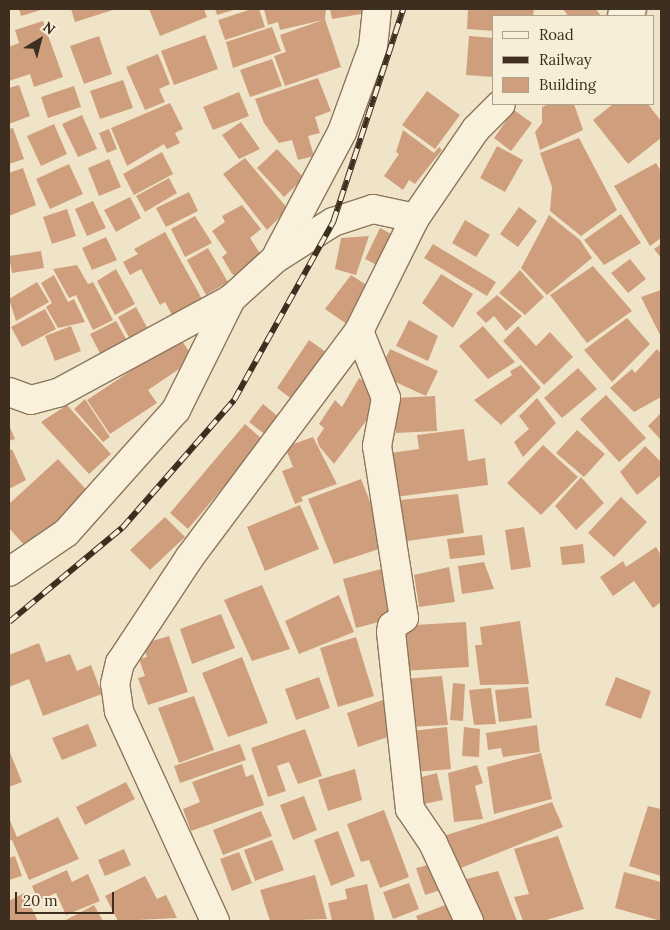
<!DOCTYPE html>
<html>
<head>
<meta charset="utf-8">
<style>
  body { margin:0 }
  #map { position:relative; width:670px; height:930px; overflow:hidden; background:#f0e4c8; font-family:Lora,serif }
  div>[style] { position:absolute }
  .building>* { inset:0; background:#cf9f7d }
  .roads { filter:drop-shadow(1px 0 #8d765c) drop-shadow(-1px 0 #8d765c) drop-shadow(0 1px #8d765c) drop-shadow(0 -1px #8d765c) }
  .minor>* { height:28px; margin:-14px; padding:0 14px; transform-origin:14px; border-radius:14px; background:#faf1dc }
  .tertiary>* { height:28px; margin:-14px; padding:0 14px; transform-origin:14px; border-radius:14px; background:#faf1dc }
  .rail>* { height:5.5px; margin-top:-2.75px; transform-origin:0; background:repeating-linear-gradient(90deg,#f7eed8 0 11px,#3d2e20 0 22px); box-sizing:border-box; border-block:1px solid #3d2e20 }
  span { translate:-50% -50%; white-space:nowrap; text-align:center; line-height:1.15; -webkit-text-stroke:4px #f7eed8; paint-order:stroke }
  .frame { position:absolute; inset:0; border:10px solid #3d2e20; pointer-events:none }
  .legend { position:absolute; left:492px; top:15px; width:162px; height:90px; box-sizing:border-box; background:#f7eed8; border:1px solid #ada18e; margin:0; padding:6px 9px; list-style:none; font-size:15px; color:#3d2e20 }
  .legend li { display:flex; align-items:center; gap:10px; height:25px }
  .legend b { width:25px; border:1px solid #ada18e }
  .north { position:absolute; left:15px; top:15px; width:50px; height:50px; -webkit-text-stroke:4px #f7eed8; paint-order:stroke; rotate:37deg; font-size:14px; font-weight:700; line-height:20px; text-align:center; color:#3d2e20 }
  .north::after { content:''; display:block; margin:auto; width:18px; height:22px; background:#3d2e20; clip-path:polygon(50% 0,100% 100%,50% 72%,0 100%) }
  .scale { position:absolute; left:15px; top:892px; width:99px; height:22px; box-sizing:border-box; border:2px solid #3d2e20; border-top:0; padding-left:6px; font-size:15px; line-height:18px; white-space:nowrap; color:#3d2e20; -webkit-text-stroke:4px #f7eed8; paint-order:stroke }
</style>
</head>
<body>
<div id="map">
  <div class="building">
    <div style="clip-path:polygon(19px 9px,44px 9px,21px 16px)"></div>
    <div style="clip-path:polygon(71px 9px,116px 9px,75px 22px)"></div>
    <div style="clip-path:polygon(149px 9px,204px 9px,207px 17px,160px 36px)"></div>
    <div style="clip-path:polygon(215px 9px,237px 9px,217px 15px)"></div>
    <div style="clip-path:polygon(252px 9px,259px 9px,265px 27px,225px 40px,218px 20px)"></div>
    <div style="clip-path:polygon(264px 9px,326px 9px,325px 19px,341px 67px,285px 86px,274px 56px,286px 52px,280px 35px,323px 20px,280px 30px,278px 22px,268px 25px)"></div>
    <div style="clip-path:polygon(330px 9px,366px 9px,367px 13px,332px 19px)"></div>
    <div style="clip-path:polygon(468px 9px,534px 9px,533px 16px,494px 16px,494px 31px,467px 29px)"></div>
    <div style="clip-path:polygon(563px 9px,596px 9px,601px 16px,568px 16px)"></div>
    <div style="clip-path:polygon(43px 21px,63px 77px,34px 87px,30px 74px,9px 81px,9px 47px,19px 43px,15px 30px)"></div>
    <div style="clip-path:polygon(272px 27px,281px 51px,233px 68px,226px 42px)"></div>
    <div style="clip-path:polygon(205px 35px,218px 69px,174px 85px,161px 51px)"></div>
    <div style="clip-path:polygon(99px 36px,112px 74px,84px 84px,70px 46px)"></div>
    <div style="clip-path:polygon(469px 36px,494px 38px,494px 77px,466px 75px)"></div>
    <div style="clip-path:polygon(158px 54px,170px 84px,159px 89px,165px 102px,145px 110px,126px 67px)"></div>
    <div style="clip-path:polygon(272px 59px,282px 86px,250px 97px,240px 70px)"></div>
    <div style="clip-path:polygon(318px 78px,331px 111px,315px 117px,320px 133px,308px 136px,314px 156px,298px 160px,292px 140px,279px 143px,264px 123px,255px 99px)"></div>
    <div style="clip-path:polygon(123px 80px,133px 108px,100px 119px,90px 91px)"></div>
    <div style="clip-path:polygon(19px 85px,30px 116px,9px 124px,9px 88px)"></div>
    <div style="clip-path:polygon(74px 86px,81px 107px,48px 118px,41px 97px)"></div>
    <div style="clip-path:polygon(427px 91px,460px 115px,435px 149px,402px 125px)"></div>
    <div style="clip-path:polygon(239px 92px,249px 116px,213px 130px,203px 107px)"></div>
    <div style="clip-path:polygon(170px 103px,183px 129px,175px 133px,180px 143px,167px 149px,164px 144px,127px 166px,111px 128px)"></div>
    <div style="clip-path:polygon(549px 104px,574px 104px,583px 130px,540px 150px,535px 132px,542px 123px,542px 107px)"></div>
    <div style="clip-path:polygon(613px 104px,648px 104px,661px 121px,661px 138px,628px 164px,593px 120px)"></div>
    <div style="clip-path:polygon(514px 110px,532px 123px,511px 151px,494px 138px)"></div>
    <div style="clip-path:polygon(82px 115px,97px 149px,78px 157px,62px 124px)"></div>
    <div style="clip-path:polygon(241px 122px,260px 149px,239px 159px,222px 135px)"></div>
    <div style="clip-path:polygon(54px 124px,67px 154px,41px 166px,27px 136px)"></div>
    <div style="clip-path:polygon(13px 128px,24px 159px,9px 164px,9px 129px)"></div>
    <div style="clip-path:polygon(109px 129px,117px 149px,107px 153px,99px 133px)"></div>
    <div style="clip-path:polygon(403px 130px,434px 153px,439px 147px,442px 150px,415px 184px,409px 180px,403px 190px,384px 176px,399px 154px,396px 152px)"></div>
    <div style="clip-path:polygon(579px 138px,617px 210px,581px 236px,550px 211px,552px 187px,540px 153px)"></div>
    <div style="clip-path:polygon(497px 146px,523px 160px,505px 192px,480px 178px)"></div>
    <div style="clip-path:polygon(277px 149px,304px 178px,284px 197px,257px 168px)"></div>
    <div style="clip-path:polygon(162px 152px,173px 174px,134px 195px,123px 174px)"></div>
    <div style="clip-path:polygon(245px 158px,288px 209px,267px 230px,223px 174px)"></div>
    <div style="clip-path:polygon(109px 159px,121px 187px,99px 196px,88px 168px)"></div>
    <div style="clip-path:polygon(656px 163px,661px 171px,661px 238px,650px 246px,614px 186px)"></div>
    <div style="clip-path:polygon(69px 164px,83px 194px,50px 209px,36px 179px)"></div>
    <div style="clip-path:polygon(23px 168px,36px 205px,9px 216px,9px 173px)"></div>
    <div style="clip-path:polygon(169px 178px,177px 193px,145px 212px,136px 196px)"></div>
    <div style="clip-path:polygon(189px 192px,198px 211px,166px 227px,156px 208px)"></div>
    <div style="clip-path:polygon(130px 197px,141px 218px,116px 232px,104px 210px)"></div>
    <div style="clip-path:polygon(93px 201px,106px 228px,87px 236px,75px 209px)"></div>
    <div style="clip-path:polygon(242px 205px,261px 229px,250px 238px,261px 255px,245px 266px,245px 276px,241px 279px,232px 274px,222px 257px,227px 253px,212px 231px,225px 222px,222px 216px)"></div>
    <div style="clip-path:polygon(519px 207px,537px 221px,518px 247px,500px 234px)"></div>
    <div style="clip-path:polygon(67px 209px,76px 236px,52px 244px,43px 217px)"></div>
    <div style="clip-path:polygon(621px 214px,641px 243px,604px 265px,584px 240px)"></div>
    <div style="clip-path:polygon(549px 215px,580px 240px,592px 258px,547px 295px,521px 268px)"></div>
    <div style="clip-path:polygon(195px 216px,212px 243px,185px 257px,171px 229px)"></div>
    <div style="clip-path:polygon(465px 220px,490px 235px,476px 257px,452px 243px)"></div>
    <div style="clip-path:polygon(380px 228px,393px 235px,379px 266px,365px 259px)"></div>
    <div style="clip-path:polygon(165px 232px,202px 299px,172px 315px,165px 302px,160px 305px,141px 269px,130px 275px,123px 262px,138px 254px,134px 249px)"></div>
    <div style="clip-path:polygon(369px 236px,356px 275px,335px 269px,341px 238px)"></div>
    <div style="clip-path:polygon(106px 237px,117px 260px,92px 270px,82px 248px)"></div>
    <div style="clip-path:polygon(433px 244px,496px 282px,487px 296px,424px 258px)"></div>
    <div style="clip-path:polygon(661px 244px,661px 258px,654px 249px)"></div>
    <div style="clip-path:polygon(208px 248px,228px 282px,206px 295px,187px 260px)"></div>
    <div style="clip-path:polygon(41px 251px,44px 268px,12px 273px,9px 256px)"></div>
    <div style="clip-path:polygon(630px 259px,646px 279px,628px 293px,611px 273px)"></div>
    <div style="clip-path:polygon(77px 265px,88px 284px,93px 282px,113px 320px,93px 330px,76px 295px,69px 298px,53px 269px)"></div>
    <div style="clip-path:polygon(593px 266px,632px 311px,587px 343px,550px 295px)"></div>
    <div style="clip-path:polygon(116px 269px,135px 304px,115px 315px,97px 281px)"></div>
    <div style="clip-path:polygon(520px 270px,544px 297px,525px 315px,499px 293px)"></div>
    <div style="clip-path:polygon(441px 274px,473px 294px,453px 328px,422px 303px)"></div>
    <div style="clip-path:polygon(54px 275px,68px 302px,74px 299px,85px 322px,58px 328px,46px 307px,52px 303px,41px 283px)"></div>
    <div style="clip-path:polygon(351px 275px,368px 286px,348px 325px,325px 309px)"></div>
    <div style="clip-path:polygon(37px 282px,49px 302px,16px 321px,9px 299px)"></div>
    <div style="clip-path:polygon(661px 290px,661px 337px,641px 297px)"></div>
    <div style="clip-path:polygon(497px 295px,522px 316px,506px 331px,494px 316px,486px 323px,476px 313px)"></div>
    <div style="clip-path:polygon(136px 307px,149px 331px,131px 341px,118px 317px)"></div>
    <div style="clip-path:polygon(45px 309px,56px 329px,22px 347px,11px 327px)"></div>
    <div style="clip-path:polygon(627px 318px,650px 344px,612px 382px,584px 350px)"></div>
    <div style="clip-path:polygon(409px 320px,438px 336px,428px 361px,396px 346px)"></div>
    <div style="clip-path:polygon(116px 321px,129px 344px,103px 359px,90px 334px)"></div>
    <div style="clip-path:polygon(71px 326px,81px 351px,55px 361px,45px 336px)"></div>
    <div style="clip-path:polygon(483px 326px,515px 362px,488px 379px,459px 346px)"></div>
    <div style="clip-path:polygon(518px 326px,536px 346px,550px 332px,573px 357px,544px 385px,503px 341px)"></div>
    <div style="clip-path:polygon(180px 338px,194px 359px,148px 390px,157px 403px,110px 434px,87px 400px)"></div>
    <div style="clip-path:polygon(309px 340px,330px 355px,293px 400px,277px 388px)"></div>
    <div style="clip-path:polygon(390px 349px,438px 371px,426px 396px,378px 374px)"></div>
    <div style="clip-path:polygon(657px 349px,661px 353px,661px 397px,634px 412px,610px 388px,632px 369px,635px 373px)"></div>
    <div style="clip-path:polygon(521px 365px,541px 388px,501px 425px,474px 400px,512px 375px,510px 371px)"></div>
    <div style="clip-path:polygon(578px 368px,597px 389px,562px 418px,544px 398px)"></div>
    <div style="clip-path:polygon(359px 378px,379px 392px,378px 405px,334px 464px,319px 446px,317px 439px,324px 428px,319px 424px,335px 400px,342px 407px)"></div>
    <div style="clip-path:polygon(606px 395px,646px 438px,619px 462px,580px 419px)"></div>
    <div style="clip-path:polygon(435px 396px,437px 431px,396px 433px,394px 398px)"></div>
    <div style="clip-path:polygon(537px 398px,556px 423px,523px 457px,514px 442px,529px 429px,519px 416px)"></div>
    <div style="clip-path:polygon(85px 399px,110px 437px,103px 442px,74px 409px)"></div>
    <div style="clip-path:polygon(263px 404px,280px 418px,267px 436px,249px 422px)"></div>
    <div style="clip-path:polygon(67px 405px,111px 454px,89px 474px,41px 422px)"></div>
    <div style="clip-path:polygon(661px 413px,661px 440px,648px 426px)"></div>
    <div style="clip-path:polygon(245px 424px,263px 440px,188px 529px,170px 513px)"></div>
    <div style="clip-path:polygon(9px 425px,15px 439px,9px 441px)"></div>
    <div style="clip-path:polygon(464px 429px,468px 461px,485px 458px,488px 485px,395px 497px,390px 453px,419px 449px,417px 435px)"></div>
    <div style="clip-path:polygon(577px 430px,605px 454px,584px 477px,556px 453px)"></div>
    <div style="clip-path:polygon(313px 437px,337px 484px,301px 497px,303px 501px,295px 504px,282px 471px,293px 467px,285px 447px)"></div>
    <div style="clip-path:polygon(543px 445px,578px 477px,541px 515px,507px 483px)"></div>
    <div style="clip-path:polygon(645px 446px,661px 462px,661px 475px,637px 495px,620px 472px)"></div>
    <div style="clip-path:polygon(12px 449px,26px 480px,9px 489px,9px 451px)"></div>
    <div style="clip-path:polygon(58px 459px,95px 499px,33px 555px,9px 528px,9px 504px)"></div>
    <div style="clip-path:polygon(581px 477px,604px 503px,576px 530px,555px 506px)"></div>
    <div style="clip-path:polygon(361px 479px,388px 546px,334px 564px,308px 499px)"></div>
    <div style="clip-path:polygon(458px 494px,464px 533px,407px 541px,400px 500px)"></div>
    <div style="clip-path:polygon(621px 497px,647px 522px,614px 557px,588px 533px)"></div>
    <div style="clip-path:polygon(300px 505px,319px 549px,265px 571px,247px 527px)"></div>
    <div style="clip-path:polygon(165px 517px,185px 537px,150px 570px,130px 550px)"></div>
    <div style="clip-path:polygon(524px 527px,531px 567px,511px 570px,505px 530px)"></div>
    <div style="clip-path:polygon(482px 535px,485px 555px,450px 559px,447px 539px)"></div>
    <div style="clip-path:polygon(583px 544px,585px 563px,562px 565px,560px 547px)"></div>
    <div style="clip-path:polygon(656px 547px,661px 555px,661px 602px,653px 608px,634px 581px,613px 596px,600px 577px,623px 561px,626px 567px)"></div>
    <div style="clip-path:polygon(484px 562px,494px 589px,462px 594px,458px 566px)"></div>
    <div style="clip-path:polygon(449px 567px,455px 602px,419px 607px,414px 575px)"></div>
    <div style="clip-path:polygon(381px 569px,394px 618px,356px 628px,343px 579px)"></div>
    <div style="clip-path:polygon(262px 585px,290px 649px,252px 661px,224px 600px)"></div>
    <div style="clip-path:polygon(339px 595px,354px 632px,299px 654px,285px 621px)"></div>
    <div style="clip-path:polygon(221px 614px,235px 648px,192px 664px,180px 629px)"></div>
    <div style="clip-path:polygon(520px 621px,529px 684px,480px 685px,475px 645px,482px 645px,480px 627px)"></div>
    <div style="clip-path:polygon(466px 622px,469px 667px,402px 671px,398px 626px)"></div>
    <div style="clip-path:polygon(169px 636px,188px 692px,148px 705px,138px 678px,145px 676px,139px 659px,147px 657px,142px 644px)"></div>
    <div style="clip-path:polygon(356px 637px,374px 696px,338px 707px,320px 648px)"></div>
    <div style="clip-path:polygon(39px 643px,46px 662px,70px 654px,77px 671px,91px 665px,102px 694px,43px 716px,29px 679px,9px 687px,9px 655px)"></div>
    <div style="clip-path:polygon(242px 657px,268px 723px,228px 737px,202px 673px)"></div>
    <div style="clip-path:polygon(442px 676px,448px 725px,408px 727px,402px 679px)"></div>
    <div style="clip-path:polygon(319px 677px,330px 708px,296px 720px,285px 689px)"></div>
    <div style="clip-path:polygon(616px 677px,651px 691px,641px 719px,605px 705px)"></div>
    <div style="clip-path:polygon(453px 683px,465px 684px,463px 721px,450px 720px)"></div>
    <div style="clip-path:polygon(528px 687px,532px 718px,499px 722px,495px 690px)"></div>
    <div style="clip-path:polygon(491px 688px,496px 724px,474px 725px,469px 690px)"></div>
    <div style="clip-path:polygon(194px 696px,214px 750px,179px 763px,158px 708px)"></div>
    <div style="clip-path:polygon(388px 698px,400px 733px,358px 747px,347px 713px)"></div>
    <div style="clip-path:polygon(88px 724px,97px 746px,62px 760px,52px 738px)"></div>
    <div style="clip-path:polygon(537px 725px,540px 752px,503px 757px,501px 748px,488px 750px,486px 733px)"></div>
    <div style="clip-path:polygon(447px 727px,451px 769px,415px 772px,411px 731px)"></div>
    <div style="clip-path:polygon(464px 727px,480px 729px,479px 757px,462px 756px)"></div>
    <div style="clip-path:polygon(305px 729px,322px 776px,298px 784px,289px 762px,277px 766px,286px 791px,268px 797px,251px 748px)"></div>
    <div style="clip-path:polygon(240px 744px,246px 760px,180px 783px,174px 766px)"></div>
    <div style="clip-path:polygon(9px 750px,22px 782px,9px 787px)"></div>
    <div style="clip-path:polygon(541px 753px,552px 799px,494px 814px,487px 767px)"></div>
    <div style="clip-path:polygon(242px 764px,246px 777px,253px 774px,264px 805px,191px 831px,183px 809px,200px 802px,192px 782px)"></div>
    <div style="clip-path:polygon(477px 765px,483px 783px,475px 786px,483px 819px,454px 822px,448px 773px)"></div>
    <div style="clip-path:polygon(355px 769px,362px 800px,328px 811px,318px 780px)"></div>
    <div style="clip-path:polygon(437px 773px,443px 800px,419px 805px,414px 779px)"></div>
    <div style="clip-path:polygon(126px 782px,135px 799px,85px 825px,76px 807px)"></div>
    <div style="clip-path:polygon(304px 796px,317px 830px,293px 840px,280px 805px)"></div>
    <div style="clip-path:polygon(552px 802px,563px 827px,451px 872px,440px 837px)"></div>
    <div style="clip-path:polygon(648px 806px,661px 809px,661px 876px,629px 866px)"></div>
    <div style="clip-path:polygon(384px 810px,409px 877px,380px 888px,369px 860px,361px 862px,347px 824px)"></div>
    <div style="clip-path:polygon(261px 811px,272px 836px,223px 855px,213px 830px)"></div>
    <div style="clip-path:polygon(58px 817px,79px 859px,29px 880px,12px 840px,9px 841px,9px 818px,17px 837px)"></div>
    <div style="clip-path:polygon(338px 831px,355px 876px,331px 886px,314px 840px)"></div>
    <div style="clip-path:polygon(558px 836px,584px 909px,543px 921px,523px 921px,514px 897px,529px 894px,514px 849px)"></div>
    <div style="clip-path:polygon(272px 840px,284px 870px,255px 881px,244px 850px)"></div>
    <div style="clip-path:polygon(124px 849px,131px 865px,105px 876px,98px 860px)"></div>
    <div style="clip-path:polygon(239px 852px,252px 883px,232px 891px,220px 859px)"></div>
    <div style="clip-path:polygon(15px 856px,22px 876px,9px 880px,9px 858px)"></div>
    <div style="clip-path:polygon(440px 862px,450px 887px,425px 895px,416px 868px)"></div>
    <div style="clip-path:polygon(67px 870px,72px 882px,88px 874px,100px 901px,66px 915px,56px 893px,38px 901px,32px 886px)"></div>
    <div style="clip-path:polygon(498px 871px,517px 921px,474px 921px,459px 881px)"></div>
    <div style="clip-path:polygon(624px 872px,661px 882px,661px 921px,615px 908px)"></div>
    <div style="clip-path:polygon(315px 875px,327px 919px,270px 921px,260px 890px)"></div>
    <div style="clip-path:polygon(145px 876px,157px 899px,166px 895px,177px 918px,118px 921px,105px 896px)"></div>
    <div style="clip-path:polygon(409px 883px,419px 909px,393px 919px,383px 892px)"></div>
    <div style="clip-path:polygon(367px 884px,375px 921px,332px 921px,328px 903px,347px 899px,345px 889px)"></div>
    <div style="clip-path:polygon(24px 893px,38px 921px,9px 920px,9px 901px)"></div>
    <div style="clip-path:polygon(456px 901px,464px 921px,418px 921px,416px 916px)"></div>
    <div style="clip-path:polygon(94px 905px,103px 921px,64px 921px)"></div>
  </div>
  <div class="roads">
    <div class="minor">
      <div style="left:359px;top:331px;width:72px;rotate:68.1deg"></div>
      <div style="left:386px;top:398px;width:49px;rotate:100.6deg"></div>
      <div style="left:377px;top:446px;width:174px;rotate:81.1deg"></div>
      <div style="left:404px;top:618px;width:14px;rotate:146deg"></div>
      <div style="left:392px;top:626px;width:6px;rotate:99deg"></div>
      <div style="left:391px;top:632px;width:178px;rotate:83.9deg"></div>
      <div style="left:410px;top:809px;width:41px;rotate:55.9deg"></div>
      <div style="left:433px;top:843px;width:86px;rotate:65.2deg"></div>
    </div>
    <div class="tertiary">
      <div style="left:622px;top:16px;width:12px;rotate:-35deg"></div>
      <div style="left:278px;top:253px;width:137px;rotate:-62.1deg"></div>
      <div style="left:342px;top:132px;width:90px;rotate:-70deg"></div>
      <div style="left:373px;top:47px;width:38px;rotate:-84deg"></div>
      <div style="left:9px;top:392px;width:23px;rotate:20deg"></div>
      <div style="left:31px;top:400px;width:28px;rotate:-15deg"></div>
      <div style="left:58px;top:393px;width:197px;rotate:-28.5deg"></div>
      <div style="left:231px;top:299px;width:59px;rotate:-42.3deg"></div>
      <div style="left:275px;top:259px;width:69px;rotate:-32.5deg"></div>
      <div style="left:333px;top:222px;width:42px;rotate:-18deg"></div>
      <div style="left:373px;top:209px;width:43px;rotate:12.1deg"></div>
      <div style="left:415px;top:218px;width:108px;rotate:-55.6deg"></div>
      <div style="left:476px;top:129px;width:35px;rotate:-45deg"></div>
      <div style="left:9px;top:572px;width:69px;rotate:-34.4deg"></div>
      <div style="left:66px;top:533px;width:165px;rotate:-48.2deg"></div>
      <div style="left:176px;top:410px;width:124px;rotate:-63.6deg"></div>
      <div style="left:215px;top:921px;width:231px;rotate:-114.6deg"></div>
      <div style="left:119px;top:711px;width:27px;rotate:-98deg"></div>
      <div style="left:115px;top:684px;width:22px;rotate:-77deg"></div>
      <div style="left:120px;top:663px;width:127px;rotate:-56.6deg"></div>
      <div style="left:190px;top:557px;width:282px;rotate:-53.2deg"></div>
      <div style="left:359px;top:331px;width:126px;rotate:-63.6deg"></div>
    </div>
  </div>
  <div class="rail">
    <div style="left:9px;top:622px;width:147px;rotate:-39.8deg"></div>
    <div style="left:122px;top:528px;width:170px;rotate:-48.8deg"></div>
    <div style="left:234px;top:400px;width:204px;rotate:-60.9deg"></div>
    <div style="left:333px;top:222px;width:224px;rotate:-71.8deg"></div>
  </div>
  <div class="frame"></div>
  <ul class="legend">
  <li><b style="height:6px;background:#faf1dc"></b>Road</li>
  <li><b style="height:6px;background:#3d2e20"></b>Railway</li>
  <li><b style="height:14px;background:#cf9f7d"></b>Building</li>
  </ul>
  <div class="north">N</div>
  <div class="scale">20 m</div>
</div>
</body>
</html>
